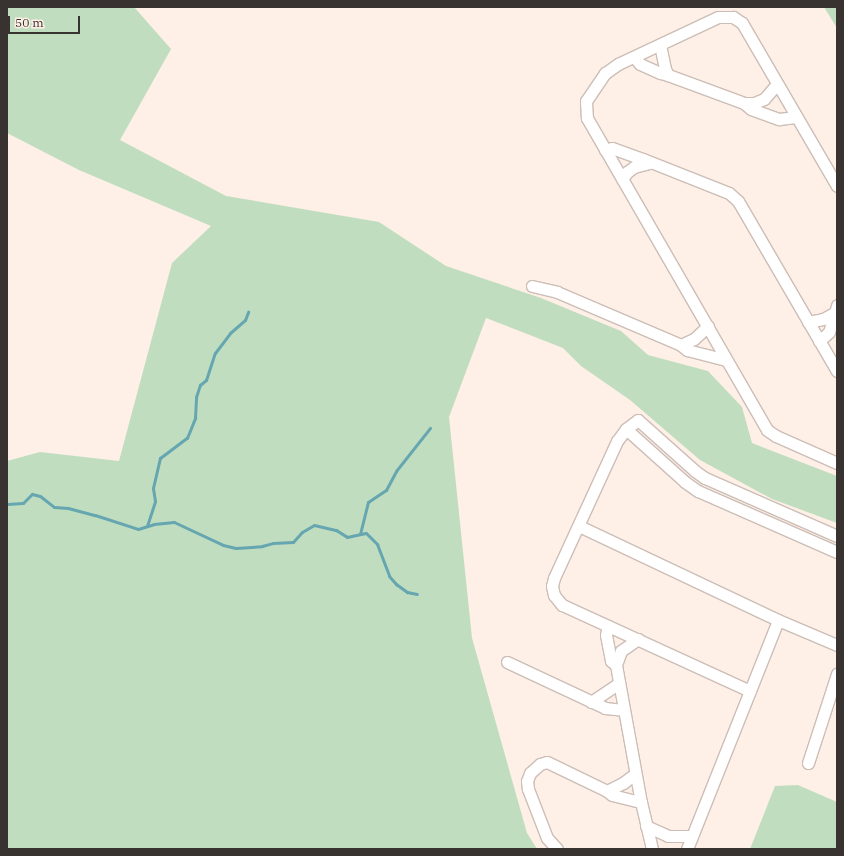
<!DOCTYPE html>
<html>
<head>
<meta charset="utf-8">
<style>
  body { margin:0 }
  #map { position:relative; width:844px; height:856px; overflow:hidden; background:#feefe7; font-family:"IBM Plex Serif",serif }
  div>[style] { position:absolute }
  .green>* { inset:0; background:#c0debf }
  .stream>* { height:3px; margin:-1.5px; padding:0 1.5px; transform-origin:1.5px; border-radius:1.5px; background:#66a6b0 }
  .roads { filter:drop-shadow(1px 0 #ccbeb6) drop-shadow(-1px 0 #ccbeb6) drop-shadow(0 1px #ccbeb6) drop-shadow(0 -1px #ccbeb6) }
  .minor>* { height:11px; margin:-5.5px; padding:0 5.5px; transform-origin:5.5px; border-radius:5.5px; background:#fff }
  span { translate:-50% -50%; white-space:nowrap; text-align:center; line-height:1.15; -webkit-text-stroke:3.5px #feefe7; paint-order:stroke }
  .frame { position:absolute; inset:0; border:8px solid #383330; pointer-events:none }
  .scale { position:absolute; left:8px; top:16px; width:72px; height:18px; box-sizing:border-box; border:2px solid #383330; border-top:0; padding-left:5px; font-size:12px; line-height:14px; white-space:nowrap; color:#383330; -webkit-text-stroke:3px #feefe7; paint-order:stroke }
</style>
</head>
<body>
<div id="map">
  <div class="green">
    <div style="clip-path:polygon(7px 7px,134px 7px,171px 49px,120px 140px,226px 196px,379px 222px,446px 266px,541px 298px,621px 331px,648px 355px,708px 371px,742px 407px,752px 443px,837px 476px,837px 523px,772px 499px,700px 460px,630px 400px,581px 366px,563px 348px,486px 318px,449px 417px,472px 638px,527px 833px,537px 849px,7px 849px,7px 461px,40px 452px,119px 461px,172px 263px,211px 226px,79px 170px,7px 133px)"></div>
    <div style="clip-path:polygon(824px 7px,837px 7px,837px 28px,832px 20px)"></div>
    <div style="clip-path:polygon(798px 785px,837px 802px,837px 849px,750px 849px,775px 786px)"></div>
  </div>
  <div class="stream">
    <div style="left:7px;top:504px;width:16px;rotate:-4deg"></div>
    <div style="left:23px;top:503px;width:13px;rotate:-45deg"></div>
    <div style="left:32px;top:494px;width:8px;rotate:14deg"></div>
    <div style="left:40px;top:496px;width:18px;rotate:38deg"></div>
    <div style="left:54px;top:507px;width:14px;rotate:4deg"></div>
    <div style="left:68px;top:508px;width:28px;rotate:15deg"></div>
    <div style="left:95px;top:515px;width:45px;rotate:18deg"></div>
    <div style="left:138px;top:529px;width:17px;rotate:-17deg"></div>
    <div style="left:154px;top:524px;width:20px;rotate:-6deg"></div>
    <div style="left:174px;top:522px;width:54px;rotate:25.1deg"></div>
    <div style="left:223px;top:545px;width:13px;rotate:13deg"></div>
    <div style="left:236px;top:548px;width:26px;rotate:-4deg"></div>
    <div style="left:262px;top:546px;width:11px;rotate:-15deg"></div>
    <div style="left:273px;top:543px;width:20px;rotate:-3deg"></div>
    <div style="left:293px;top:542px;width:13px;rotate:-48deg"></div>
    <div style="left:302px;top:532px;width:14px;rotate:-30deg"></div>
    <div style="left:314px;top:525px;width:23px;rotate:13deg"></div>
    <div style="left:336px;top:530px;width:13px;rotate:32deg"></div>
    <div style="left:347px;top:537px;width:19px;rotate:-12deg"></div>
    <div style="left:366px;top:533px;width:16px;rotate:45deg"></div>
    <div style="left:377px;top:544px;width:34px;rotate:69deg"></div>
    <div style="left:389px;top:576px;width:11px;rotate:49deg"></div>
    <div style="left:396px;top:584px;width:14px;rotate:36deg"></div>
    <div style="left:407px;top:592px;width:10px;rotate:11deg"></div>
    <div style="left:147px;top:526px;width:26px;rotate:-72deg"></div>
    <div style="left:155px;top:501px;width:13px;rotate:-99deg"></div>
    <div style="left:153px;top:488px;width:31px;rotate:-77deg"></div>
    <div style="left:160px;top:458px;width:34px;rotate:-37deg"></div>
    <div style="left:187px;top:438px;width:22px;rotate:-68deg"></div>
    <div style="left:195px;top:418px;width:21px;rotate:-87deg"></div>
    <div style="left:196px;top:397px;width:13px;rotate:-72deg"></div>
    <div style="left:200px;top:385px;width:8px;rotate:-40deg"></div>
    <div style="left:206px;top:380px;width:28px;rotate:-72deg"></div>
    <div style="left:215px;top:353px;width:25px;rotate:-53deg"></div>
    <div style="left:230px;top:333px;width:20px;rotate:-41deg"></div>
    <div style="left:245px;top:320px;width:9px;rotate:-69deg"></div>
    <div style="left:360px;top:534px;width:33px;rotate:-76deg"></div>
    <div style="left:368px;top:502px;width:22px;rotate:-34deg"></div>
    <div style="left:386px;top:490px;width:21px;rotate:-62deg"></div>
    <div style="left:396px;top:471px;width:55px;rotate:-51.7deg"></div>
  </div>
  <div class="roads">
    <div class="minor">
      <div style="left:660px;top:45px;width:25px;rotate:78deg"></div>
      <div style="left:665px;top:69px;width:7px;rotate:63deg"></div>
      <div style="left:634px;top:57px;width:9px;rotate:49deg"></div>
      <div style="left:640px;top:64px;width:22px;rotate:24deg"></div>
      <div style="left:660px;top:73px;width:8px;rotate:14deg"></div>
      <div style="left:668px;top:75px;width:81px;rotate:20.2deg"></div>
      <div style="left:744px;top:103px;width:9px;rotate:41deg"></div>
      <div style="left:751px;top:109px;width:30px;rotate:20deg"></div>
      <div style="left:779px;top:119px;width:17px;rotate:-7deg"></div>
      <div style="left:744px;top:103px;width:10px"></div>
      <div style="left:754px;top:103px;width:11px;rotate:-22deg"></div>
      <div style="left:764px;top:99px;width:20px;rotate:-49deg"></div>
      <div style="left:605px;top:150px;width:7px;rotate:-16deg"></div>
      <div style="left:612px;top:148px;width:33px;rotate:20deg"></div>
      <div style="left:643px;top:159px;width:92px;rotate:21.6deg"></div>
      <div style="left:729px;top:193px;width:12px;rotate:42deg"></div>
      <div style="left:738px;top:201px;width:197px;rotate:59.8deg"></div>
      <div style="left:622px;top:179px;width:9px;rotate:-54deg"></div>
      <div style="left:627px;top:172px;width:9px;rotate:-36deg"></div>
      <div style="left:634px;top:167px;width:16px;rotate:-15deg"></div>
      <div style="left:837px;top:186px;width:189px;rotate:-120.2deg"></div>
      <div style="left:742px;top:23px;width:11px;rotate:-146deg"></div>
      <div style="left:733px;top:17px;width:15px;rotate:180deg"></div>
      <div style="left:718px;top:17px;width:110px;rotate:154.8deg"></div>
      <div style="left:618px;top:64px;width:16px;rotate:145deg"></div>
      <div style="left:605px;top:73px;width:34px;rotate:124deg"></div>
      <div style="left:586px;top:101px;width:17px;rotate:87deg"></div>
      <div style="left:587px;top:118px;width:360px;rotate:60deg"></div>
      <div style="left:767px;top:430px;width:11px;rotate:34deg"></div>
      <div style="left:776px;top:436px;width:67px;rotate:23.9deg"></div>
      <div style="left:532px;top:286px;width:26px;rotate:13deg"></div>
      <div style="left:557px;top:292px;width:135px;rotate:23.1deg"></div>
      <div style="left:681px;top:345px;width:8px;rotate:40deg"></div>
      <div style="left:687px;top:350px;width:40px;rotate:14.4deg"></div>
      <div style="left:808px;top:322px;width:15px;rotate:-11deg"></div>
      <div style="left:823px;top:319px;width:13px;rotate:-29deg"></div>
      <div style="left:819px;top:341px;width:13px;rotate:-42deg"></div>
      <div style="left:829px;top:332px;width:28px;rotate:-73deg"></div>
      <div style="left:681px;top:345px;width:14px;rotate:-25deg"></div>
      <div style="left:694px;top:339px;width:19px;rotate:-43deg"></div>
      <div style="left:626px;top:429px;width:79px;rotate:41.9deg"></div>
      <div style="left:685px;top:482px;width:16px;rotate:35deg"></div>
      <div style="left:698px;top:491px;width:152px;rotate:23.7deg"></div>
      <div style="left:579px;top:526px;width:220px;rotate:25.3deg"></div>
      <div style="left:778px;top:620px;width:64px;rotate:23deg"></div>
      <div style="left:608px;top:626px;width:9px;rotate:103deg"></div>
      <div style="left:606px;top:635px;width:26px;rotate:79deg"></div>
      <div style="left:611px;top:661px;width:6px;rotate:39deg"></div>
      <div style="left:638px;top:639px;width:21px;rotate:145deg"></div>
      <div style="left:621px;top:651px;width:15px;rotate:110deg"></div>
      <div style="left:616px;top:665px;width:139px;rotate:79.7deg"></div>
      <div style="left:641px;top:802px;width:48px;rotate:76.8deg"></div>
      <div style="left:507px;top:662px;width:108px;rotate:25.1deg"></div>
      <div style="left:605px;top:708px;width:18px;rotate:6deg"></div>
      <div style="left:750px;top:691px;width:207px;rotate:-155.4deg"></div>
      <div style="left:562px;top:605px;width:13px;rotate:-129deg"></div>
      <div style="left:554px;top:595px;width:9px;rotate:-103deg"></div>
      <div style="left:552px;top:586px;width:8px;rotate:-76deg"></div>
      <div style="left:554px;top:578px;width:151px;rotate:-65.3deg"></div>
      <div style="left:617px;top:441px;width:15px;rotate:-53deg"></div>
      <div style="left:626px;top:429px;width:15px;rotate:-37deg"></div>
      <div style="left:638px;top:420px;width:76px;rotate:41.8deg"></div>
      <div style="left:695px;top:471px;width:12px;rotate:35deg"></div>
      <div style="left:705px;top:478px;width:144px;rotate:23.7deg"></div>
      <div style="left:591px;top:702px;width:34px;rotate:-34deg"></div>
      <div style="left:808px;top:763px;width:94px;rotate:-72deg"></div>
      <div style="left:607px;top:791px;width:18px;rotate:-27deg"></div>
      <div style="left:623px;top:783px;width:15px;rotate:-37deg"></div>
      <div style="left:646px;top:826px;width:24px;rotate:24deg"></div>
      <div style="left:668px;top:836px;width:24px"></div>
      <div style="left:557px;top:849px;width:15px;rotate:-132deg"></div>
      <div style="left:547px;top:838px;width:53px;rotate:-111.2deg"></div>
      <div style="left:528px;top:789px;width:8px;rotate:-97deg"></div>
      <div style="left:527px;top:781px;width:9px;rotate:-69deg"></div>
      <div style="left:530px;top:773px;width:13px;rotate:-42deg"></div>
      <div style="left:540px;top:764px;width:7px;rotate:-16deg"></div>
      <div style="left:547px;top:762px;width:67px;rotate:25.8deg"></div>
      <div style="left:607px;top:791px;width:6px;rotate:39deg"></div>
      <div style="left:612px;top:795px;width:30px;rotate:14deg"></div>
      <div style="left:687px;top:849px;width:246px;rotate:-68.3deg"></div>
    </div>
  </div>
  <div class="frame"></div>
  <div class="scale">50 m</div>
</div>
</body>
</html>
